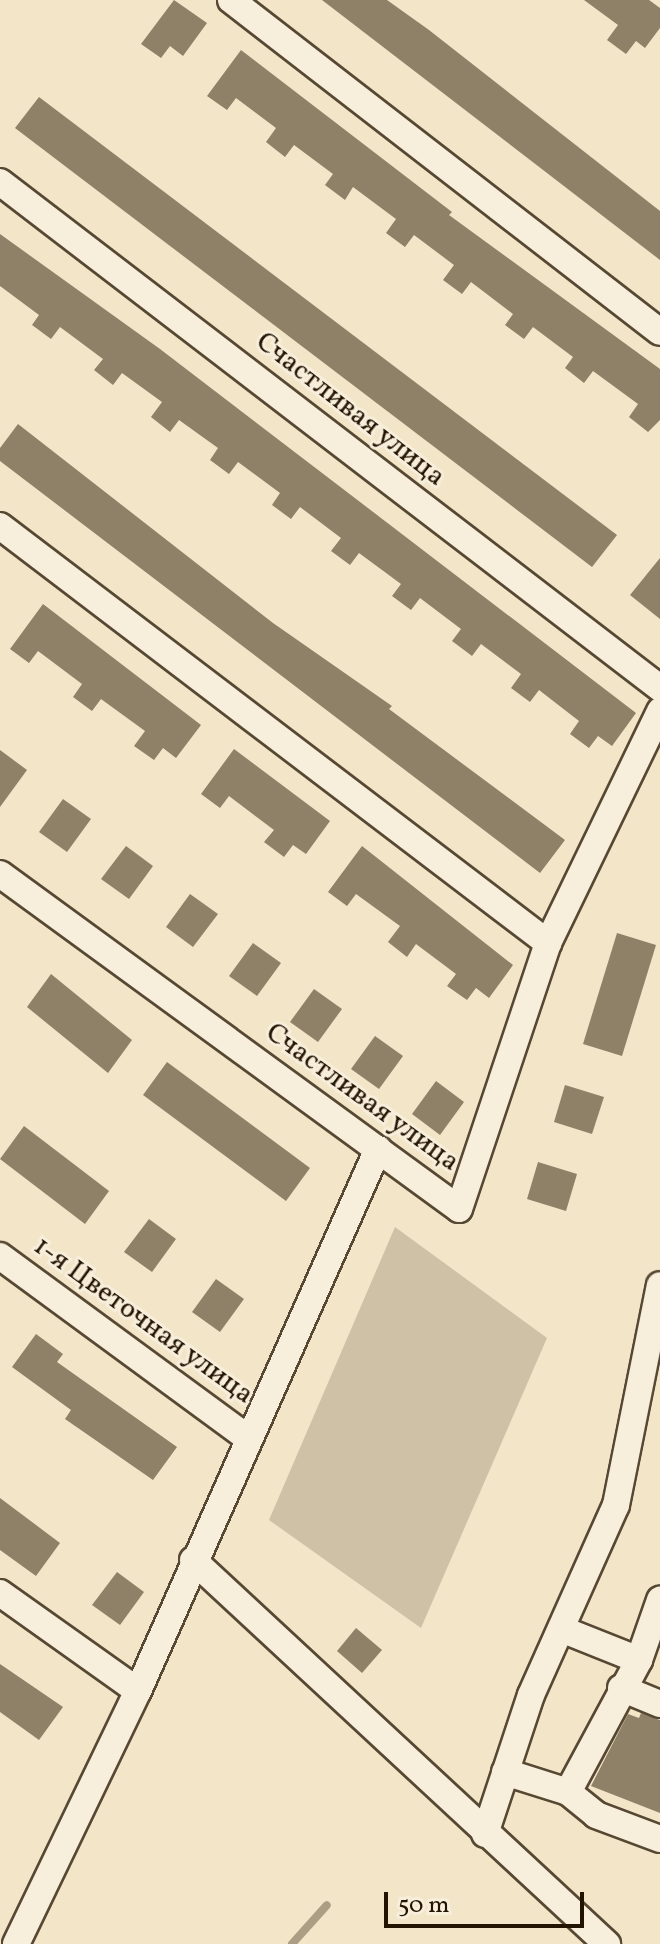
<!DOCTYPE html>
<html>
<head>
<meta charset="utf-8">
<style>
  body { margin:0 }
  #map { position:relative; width:660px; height:1944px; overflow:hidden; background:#f2e5c8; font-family:Vollkorn,serif }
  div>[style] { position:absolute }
  .green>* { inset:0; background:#cfc1a6 }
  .stream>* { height:8px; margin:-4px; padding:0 4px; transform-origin:4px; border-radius:4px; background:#ac9e84 }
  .building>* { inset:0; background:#8f8168 }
  .roads { filter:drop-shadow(2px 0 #574833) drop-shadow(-2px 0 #574833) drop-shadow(0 2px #574833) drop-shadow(0 -2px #574833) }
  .minor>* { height:26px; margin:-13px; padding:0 13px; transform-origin:13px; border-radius:13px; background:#f7eedb }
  span { translate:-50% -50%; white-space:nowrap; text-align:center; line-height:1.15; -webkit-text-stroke:6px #f7eedb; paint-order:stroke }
  .street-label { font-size:28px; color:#231401 }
  .scale { position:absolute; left:384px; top:1892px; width:200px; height:36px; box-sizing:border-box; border:4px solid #231401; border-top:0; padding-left:10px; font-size:24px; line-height:28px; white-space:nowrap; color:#231401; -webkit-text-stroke:6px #f7eedb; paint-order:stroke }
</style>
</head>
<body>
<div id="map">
  <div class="green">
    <div style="clip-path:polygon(395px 1227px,547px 1338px,421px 1628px,269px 1520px)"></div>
  </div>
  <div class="stream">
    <div style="left:292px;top:1944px;width:52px;rotate:-48.1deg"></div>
  </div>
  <div class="building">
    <div style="clip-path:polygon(174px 0,207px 23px,183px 56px,170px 46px,161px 58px,141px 44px)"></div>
    <div style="clip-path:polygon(322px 0,387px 0,429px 30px,660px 211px,660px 260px)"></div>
    <div style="clip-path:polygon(584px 0,649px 0,660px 8px,660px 28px,645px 48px,636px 41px,626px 54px,607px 40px,618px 25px)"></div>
    <div style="clip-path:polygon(241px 50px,452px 212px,449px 215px,660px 369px,660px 420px,648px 432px,629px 417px,638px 404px,593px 371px,584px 383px,565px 368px,573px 357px,533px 327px,524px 339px,505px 325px,513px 314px,471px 282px,462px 294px,443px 280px,454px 265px,414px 235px,405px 247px,386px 233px,396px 219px,353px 187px,345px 200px,325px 185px,333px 174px,294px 145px,285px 157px,266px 142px,276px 128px,236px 98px,227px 110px,207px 96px)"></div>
    <div style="clip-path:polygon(39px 97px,617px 535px,592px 567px,15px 128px)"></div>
    <div style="clip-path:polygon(0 234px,160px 349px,636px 713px,612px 746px,598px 736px,589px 748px,570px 734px,579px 721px,539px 690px,530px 702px,511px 688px,521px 674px,481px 644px,472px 656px,452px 641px,461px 629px,420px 598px,411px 610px,392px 596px,401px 584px,359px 553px,350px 565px,331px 551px,341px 538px,300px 507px,291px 519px,272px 505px,280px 493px,238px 462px,229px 474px,210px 460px,218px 448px,179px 420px,170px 432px,151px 417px,162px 402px,122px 373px,113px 385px,94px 370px,103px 359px,60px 327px,51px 339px,32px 325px,39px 315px,0 286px)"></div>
    <div style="clip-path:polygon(18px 424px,273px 623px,392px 706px,389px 709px,565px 840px,540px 873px,0 461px,0 448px)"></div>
    <div style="clip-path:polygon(660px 558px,660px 619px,630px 595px)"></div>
    <div style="clip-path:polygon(43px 604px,201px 725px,176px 758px,163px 748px,154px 760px,134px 746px,145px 731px,101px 699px,92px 711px,73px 697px,82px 684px,38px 651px,29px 663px,10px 649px)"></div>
    <div style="clip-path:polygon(234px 749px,330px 821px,306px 854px,293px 845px,284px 857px,264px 842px,274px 830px,229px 796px,220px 808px,201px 794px)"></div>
    <div style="clip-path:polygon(0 750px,27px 770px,0 807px)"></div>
    <div style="clip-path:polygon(63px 799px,91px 819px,67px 852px,39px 832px)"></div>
    <div style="clip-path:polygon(126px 846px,153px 866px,129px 899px,101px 879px)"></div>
    <div style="clip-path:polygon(362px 846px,513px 965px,489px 998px,476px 988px,467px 1000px,447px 986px,456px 974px,416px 944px,407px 957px,388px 942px,400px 926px,356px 894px,347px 906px,328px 892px)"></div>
    <div style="clip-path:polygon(190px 894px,218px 914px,193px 947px,166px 927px)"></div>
    <div style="clip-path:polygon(617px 933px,656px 945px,622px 1056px,583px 1044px)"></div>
    <div style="clip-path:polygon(253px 943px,281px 963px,257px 996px,229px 976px)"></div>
    <div style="clip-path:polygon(51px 974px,132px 1040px,108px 1073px,27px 1007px)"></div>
    <div style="clip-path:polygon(314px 989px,342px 1009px,318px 1042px,290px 1022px)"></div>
    <div style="clip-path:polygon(375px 1036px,403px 1056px,379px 1089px,351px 1069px)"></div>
    <div style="clip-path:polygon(167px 1062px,310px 1168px,286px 1201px,143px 1095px)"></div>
    <div style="clip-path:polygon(436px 1081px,464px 1102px,440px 1135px,412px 1114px)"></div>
    <div style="clip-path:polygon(565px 1085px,604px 1097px,592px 1134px,554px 1122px)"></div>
    <div style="clip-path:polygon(24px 1126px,109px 1191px,85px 1224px,0 1159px)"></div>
    <div style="clip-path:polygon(538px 1162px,577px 1174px,566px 1211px,527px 1199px)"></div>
    <div style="clip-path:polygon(149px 1219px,176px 1239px,152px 1272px,124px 1252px)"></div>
    <div style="clip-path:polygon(216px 1279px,244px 1299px,220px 1332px,192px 1312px)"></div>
    <div style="clip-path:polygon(36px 1334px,63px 1354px,57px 1362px,177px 1447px,153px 1480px,65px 1419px,71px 1410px,12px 1367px)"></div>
    <div style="clip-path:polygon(0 1498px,60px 1543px,36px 1576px,0 1550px)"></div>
    <div style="clip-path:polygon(117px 1572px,144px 1592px,120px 1625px,92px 1605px)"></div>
    <div style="clip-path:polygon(356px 1628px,382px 1650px,362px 1673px,337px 1651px)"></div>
    <div style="clip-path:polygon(0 1664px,63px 1707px,39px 1740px,0 1712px)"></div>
    <div style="clip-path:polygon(641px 1713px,660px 1720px,660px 1813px,591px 1786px,628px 1714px,639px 1718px)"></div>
  </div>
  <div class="roads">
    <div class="minor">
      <div style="left:231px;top:0;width:542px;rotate:37.74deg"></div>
      <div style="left:0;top:182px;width:832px;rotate:37.48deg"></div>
      <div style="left:0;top:526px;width:689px;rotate:37.27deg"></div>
      <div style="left:0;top:874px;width:568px;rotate:36.12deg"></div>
      <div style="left:459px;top:1209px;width:280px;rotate:-71.5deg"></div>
      <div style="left:548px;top:943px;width:258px;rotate:-64.2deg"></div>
      <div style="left:0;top:1256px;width:308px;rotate:36.3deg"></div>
      <div style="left:193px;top:1560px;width:565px;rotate:42.85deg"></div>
      <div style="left:0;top:1593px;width:169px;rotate:35.4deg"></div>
      <div style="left:561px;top:1629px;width:84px;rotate:21.7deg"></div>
      <div style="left:621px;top:1688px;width:42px;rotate:22.3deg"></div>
      <div style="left:505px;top:1772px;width:66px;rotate:17.6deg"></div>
      <div style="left:568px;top:1792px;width:150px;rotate:-61.7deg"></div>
      <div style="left:639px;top:1660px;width:64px;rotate:-70.7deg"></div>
      <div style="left:568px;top:1792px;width:36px;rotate:39deg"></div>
      <div style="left:596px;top:1815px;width:68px;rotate:20.6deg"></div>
      <div style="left:485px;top:1834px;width:146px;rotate:-71.7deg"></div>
      <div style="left:531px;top:1695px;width:208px;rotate:-65.9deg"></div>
      <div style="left:616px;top:1505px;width:224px;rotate:-78.7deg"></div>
      <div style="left:16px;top:1944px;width:281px;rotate:-64.3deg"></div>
      <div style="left:138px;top:1691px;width:593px;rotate:-66.12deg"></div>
    </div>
  </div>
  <div class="street-label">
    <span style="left:350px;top:410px;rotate:38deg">Счастливая улица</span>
    <span style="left:362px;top:1098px;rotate:36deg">Счастливая улица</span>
    <span style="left:143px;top:1321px;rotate:36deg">1-я Цветочная улица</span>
  </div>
  <div class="scale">50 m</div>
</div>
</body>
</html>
